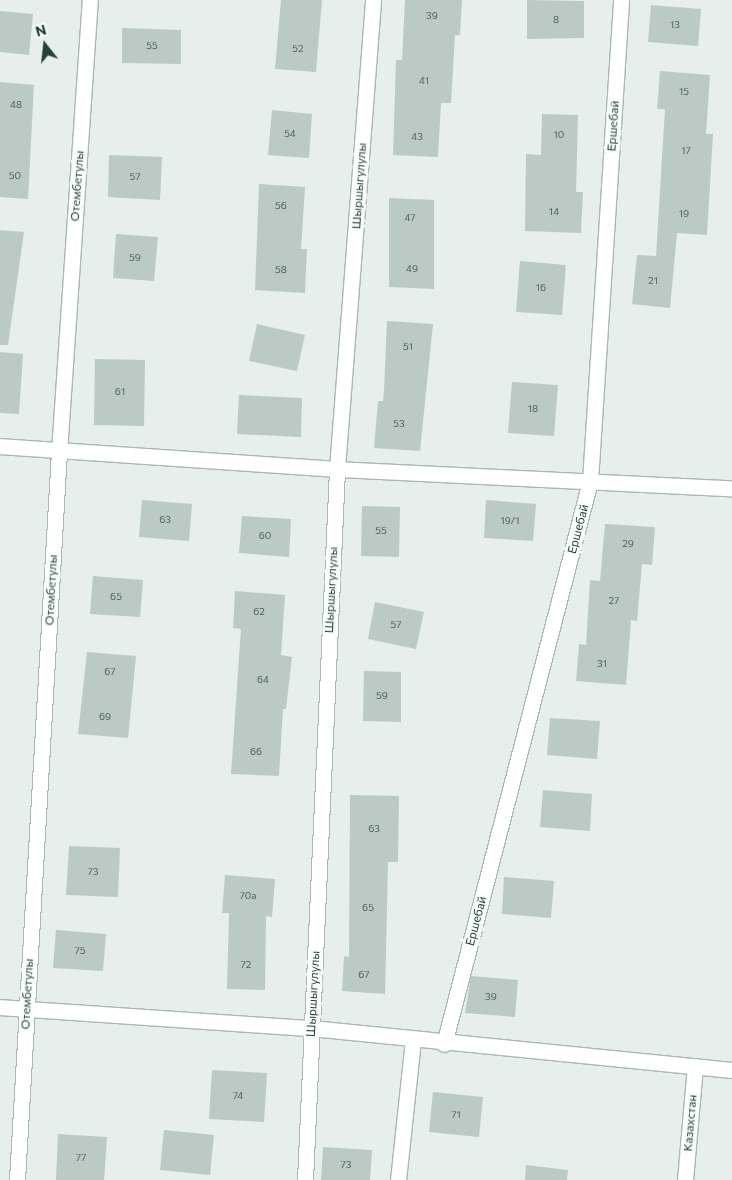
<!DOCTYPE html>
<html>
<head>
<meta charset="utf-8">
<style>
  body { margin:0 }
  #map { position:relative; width:732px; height:1180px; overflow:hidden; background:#e6efeb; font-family:Commissioner,sans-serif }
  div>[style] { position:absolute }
  .building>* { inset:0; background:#bbcac4 }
  .roads { filter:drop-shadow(1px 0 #a8b8b2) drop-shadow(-1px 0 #a8b8b2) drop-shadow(0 1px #a8b8b2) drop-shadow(0 -1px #a8b8b2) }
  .minor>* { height:15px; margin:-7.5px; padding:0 7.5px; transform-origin:7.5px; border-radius:7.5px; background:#fff }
  .tertiary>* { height:15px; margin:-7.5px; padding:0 7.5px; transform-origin:7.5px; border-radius:7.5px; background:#fff }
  span { translate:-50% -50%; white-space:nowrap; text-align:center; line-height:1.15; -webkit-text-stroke:5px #f7fbf9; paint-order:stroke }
  .number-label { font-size:10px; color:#4a645c }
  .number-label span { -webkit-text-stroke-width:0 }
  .street-label { font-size:12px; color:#24423a }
  .north { position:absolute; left:20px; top:20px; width:50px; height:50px; -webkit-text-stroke:4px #f7fbf9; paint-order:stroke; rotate:344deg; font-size:14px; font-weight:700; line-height:20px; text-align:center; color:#24423a }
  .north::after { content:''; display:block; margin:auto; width:18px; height:22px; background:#24423a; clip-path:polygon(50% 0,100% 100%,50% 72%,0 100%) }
</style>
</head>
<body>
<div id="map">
  <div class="building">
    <div style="clip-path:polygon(281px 0,322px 0,316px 72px,275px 69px)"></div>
    <div style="clip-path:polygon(405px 0,462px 0,460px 35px,455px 35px,451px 103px,441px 103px,438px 157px,393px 155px,396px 60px,402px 60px)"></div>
    <div style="clip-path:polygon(527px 0,584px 1px,584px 38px,527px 39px)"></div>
    <div style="clip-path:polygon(651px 5px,701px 9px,698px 46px,648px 42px)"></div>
    <div style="clip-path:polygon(0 11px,33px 14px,29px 55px,0 52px)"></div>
    <div style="clip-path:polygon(122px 28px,181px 30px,181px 64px,122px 63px)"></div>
    <div style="clip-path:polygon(660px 71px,710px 75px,706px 134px,713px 134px,707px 235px,677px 233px,670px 308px,632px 304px,637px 255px,656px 256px,665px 109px,657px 109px)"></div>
    <div style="clip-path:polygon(0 82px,34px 85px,28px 199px,0 197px)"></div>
    <div style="clip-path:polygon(272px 110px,312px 114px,309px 158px,268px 155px)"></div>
    <div style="clip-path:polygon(542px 114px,578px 115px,576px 192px,583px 192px,581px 233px,525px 231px,526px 154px,541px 155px)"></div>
    <div style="clip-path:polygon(109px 155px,162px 157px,160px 200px,108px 197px)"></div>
    <div style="clip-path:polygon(259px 184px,305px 187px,301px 249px,307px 249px,305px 293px,255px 290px)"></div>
    <div style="clip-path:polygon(389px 198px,434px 200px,434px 289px,389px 287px)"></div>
    <div style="clip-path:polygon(0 230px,24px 232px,8px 345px,0 345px)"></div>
    <div style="clip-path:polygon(116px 234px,158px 237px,154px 281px,113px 278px)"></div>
    <div style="clip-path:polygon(520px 261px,566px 265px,562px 315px,516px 312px)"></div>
    <div style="clip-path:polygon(387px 321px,433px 324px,420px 451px,374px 448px,378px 401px,383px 401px,384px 390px)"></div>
    <div style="clip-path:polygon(257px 324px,305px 335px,297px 371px,249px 361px)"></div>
    <div style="clip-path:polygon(0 352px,23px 354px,19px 414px,0 413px)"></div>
    <div style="clip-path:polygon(95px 359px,145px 360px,144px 426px,94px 425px)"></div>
    <div style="clip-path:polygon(512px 382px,558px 385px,554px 436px,508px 433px)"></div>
    <div style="clip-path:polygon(239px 395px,302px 398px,301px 437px,237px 434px)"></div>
    <div style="clip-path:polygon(142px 500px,192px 504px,189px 541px,139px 537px)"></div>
    <div style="clip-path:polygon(486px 500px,536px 504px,533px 541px,484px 538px)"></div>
    <div style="clip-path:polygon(362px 506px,400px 507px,399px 557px,361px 556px)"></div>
    <div style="clip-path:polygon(242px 516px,291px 519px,289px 557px,239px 553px)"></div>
    <div style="clip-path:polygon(605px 524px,655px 527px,652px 565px,642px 564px,637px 621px,631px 620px,626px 685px,576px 681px,579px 644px,586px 645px,590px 580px,600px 581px)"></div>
    <div style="clip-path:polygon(93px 576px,143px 580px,140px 617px,90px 614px)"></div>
    <div style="clip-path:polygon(235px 591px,285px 595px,281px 655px,292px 657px,286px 709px,283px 709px,279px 776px,231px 774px,241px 629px,233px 628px)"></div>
    <div style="clip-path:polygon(375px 602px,424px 612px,416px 649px,368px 639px)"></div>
    <div style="clip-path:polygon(87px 652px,136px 656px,128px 738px,78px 734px)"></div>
    <div style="clip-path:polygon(364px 671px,401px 672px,401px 722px,363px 721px)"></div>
    <div style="clip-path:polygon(550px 718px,600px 721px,597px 759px,547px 755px)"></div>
    <div style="clip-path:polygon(543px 790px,592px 794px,590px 831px,540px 827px)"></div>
    <div style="clip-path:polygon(350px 795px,399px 796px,398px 862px,388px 862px,385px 994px,342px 991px,344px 956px,349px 957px)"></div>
    <div style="clip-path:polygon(69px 846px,120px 848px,118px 897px,66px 895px)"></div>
    <div style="clip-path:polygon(225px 875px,275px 879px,272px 917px,266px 916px,265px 990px,227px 989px,229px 913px,222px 913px)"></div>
    <div style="clip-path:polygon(504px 877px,554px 881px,551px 918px,502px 914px)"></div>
    <div style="clip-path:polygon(56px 930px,106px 934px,103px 971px,53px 968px)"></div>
    <div style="clip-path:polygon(471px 976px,518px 980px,515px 1017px,465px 1013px)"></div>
    <div style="clip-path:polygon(212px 1070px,267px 1073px,264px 1122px,209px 1119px)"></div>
    <div style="clip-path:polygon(433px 1092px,483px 1097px,479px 1137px,429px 1132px)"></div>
    <div style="clip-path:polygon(164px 1130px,214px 1135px,210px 1175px,160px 1170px)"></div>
    <div style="clip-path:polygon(58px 1134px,107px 1137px,104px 1180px,56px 1180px)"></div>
    <div style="clip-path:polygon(323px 1147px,372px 1150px,370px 1180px,321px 1180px)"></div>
    <div style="clip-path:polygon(526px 1165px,568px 1170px,567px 1180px,525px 1180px)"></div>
  </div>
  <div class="roads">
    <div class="minor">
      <div style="left:0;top:1007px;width:312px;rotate:3.9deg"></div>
      <div style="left:311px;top:1028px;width:423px;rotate:5.7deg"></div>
      <div style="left:444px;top:1044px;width:582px;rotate:-75.46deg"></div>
      <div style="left:590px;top:481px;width:482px;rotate:-86.3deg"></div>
      <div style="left:17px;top:1180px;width:729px;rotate:-86.7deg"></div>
      <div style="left:59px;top:452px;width:453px;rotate:-86.1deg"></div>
      <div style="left:305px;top:1180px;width:712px;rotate:-87.42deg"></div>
      <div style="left:337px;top:469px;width:470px;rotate:-85.6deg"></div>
      <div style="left:398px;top:1180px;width:141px;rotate:-83.9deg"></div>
      <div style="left:685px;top:1180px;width:114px;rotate:-85deg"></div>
    </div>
    <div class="tertiary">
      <div style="left:0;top:446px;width:338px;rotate:3.9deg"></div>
      <div style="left:337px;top:469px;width:395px;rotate:2.8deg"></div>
    </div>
  </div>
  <div class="number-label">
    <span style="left:432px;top:16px">39</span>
    <span style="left:556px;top:20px">8</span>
    <span style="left:675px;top:25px">13</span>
    <span style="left:152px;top:46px">55</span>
    <span style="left:298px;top:49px">52</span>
    <span style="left:424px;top:81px">41</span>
    <span style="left:684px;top:92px">15</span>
    <span style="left:16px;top:105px">48</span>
    <span style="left:290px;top:134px">54</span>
    <span style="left:559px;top:135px">10</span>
    <span style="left:417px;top:137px">43</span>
    <span style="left:686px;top:151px">17</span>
    <span style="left:15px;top:176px">50</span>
    <span style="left:135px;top:177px">57</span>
    <span style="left:281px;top:206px">56</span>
    <span style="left:554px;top:212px">14</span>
    <span style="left:684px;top:214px">19</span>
    <span style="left:410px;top:218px">47</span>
    <span style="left:135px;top:258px">59</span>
    <span style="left:412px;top:269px">49</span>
    <span style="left:281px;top:270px">58</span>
    <span style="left:653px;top:281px">21</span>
    <span style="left:541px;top:288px">16</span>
    <span style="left:408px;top:347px">51</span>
    <span style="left:120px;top:392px">61</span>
    <span style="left:533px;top:409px">18</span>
    <span style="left:399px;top:424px">53</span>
    <span style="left:165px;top:520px">63</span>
    <span style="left:510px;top:521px">19/1</span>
    <span style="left:381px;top:531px">55</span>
    <span style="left:265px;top:536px">60</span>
    <span style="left:628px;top:544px">29</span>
    <span style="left:116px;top:597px">65</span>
    <span style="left:614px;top:601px">27</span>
    <span style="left:259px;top:612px">62</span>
    <span style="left:396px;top:625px">57</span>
    <span style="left:602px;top:664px">31</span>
    <span style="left:110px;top:672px">67</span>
    <span style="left:263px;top:680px">64</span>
    <span style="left:382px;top:696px">59</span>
    <span style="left:105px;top:717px">69</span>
    <span style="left:256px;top:752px">66</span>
    <span style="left:374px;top:829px">63</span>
    <span style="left:93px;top:872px">73</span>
    <span style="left:248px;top:896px">70а</span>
    <span style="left:368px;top:908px">65</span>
    <span style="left:80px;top:951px">75</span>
    <span style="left:246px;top:965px">72</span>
    <span style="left:364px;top:975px">67</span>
    <span style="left:491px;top:997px">39</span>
    <span style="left:238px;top:1096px">74</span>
    <span style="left:456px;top:1115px">71</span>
    <span style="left:81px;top:1158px">77</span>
    <span style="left:346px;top:1165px">73</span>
  </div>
  <div class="street-label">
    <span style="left:613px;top:126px;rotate:-86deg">Ершебай</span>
    <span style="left:77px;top:186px;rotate:-86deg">Отембетулы</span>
    <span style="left:359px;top:186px;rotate:-86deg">Шыршыгулулы</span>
    <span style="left:578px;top:529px;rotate:-75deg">Ершебай</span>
    <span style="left:51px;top:590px;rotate:-87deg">Отембетулы</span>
    <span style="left:331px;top:590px;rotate:-87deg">Шыршыгулулы</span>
    <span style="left:476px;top:921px;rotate:-75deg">Ершебай</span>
    <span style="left:27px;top:994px;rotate:-87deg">Отембетулы</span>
    <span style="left:313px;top:994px;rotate:-87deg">Шыршыгулулы</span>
    <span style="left:690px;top:1123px;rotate:-85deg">Казахстан</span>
  </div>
  <div class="north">N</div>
</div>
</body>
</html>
